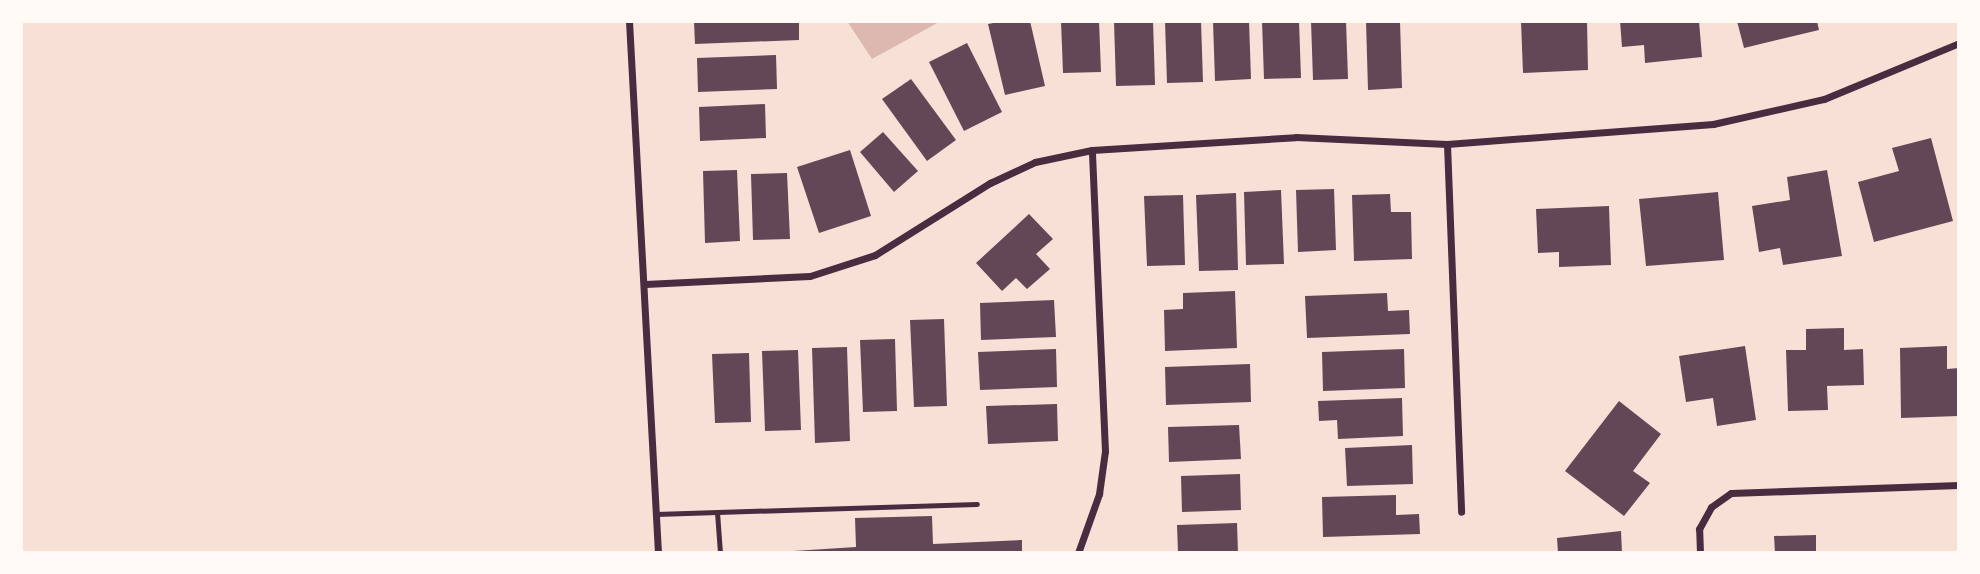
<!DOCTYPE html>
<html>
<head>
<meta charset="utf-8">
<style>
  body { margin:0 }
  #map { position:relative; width:1980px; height:574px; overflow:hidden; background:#f7e1d7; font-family:"DM Sans",sans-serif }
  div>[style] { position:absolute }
  .water>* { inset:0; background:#dcb8b0 }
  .building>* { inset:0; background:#644757 }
  .service>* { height:5px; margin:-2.5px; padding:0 2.5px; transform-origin:2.5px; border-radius:2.5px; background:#4a2c40 }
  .minor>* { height:7px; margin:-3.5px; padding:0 3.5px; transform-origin:3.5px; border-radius:3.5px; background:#4a2c40 }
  span { translate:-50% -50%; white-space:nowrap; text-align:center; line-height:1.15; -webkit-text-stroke:6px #fffaf5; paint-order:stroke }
  .frame { position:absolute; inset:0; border:23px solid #fffaf5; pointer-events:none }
</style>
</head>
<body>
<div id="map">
  <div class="water">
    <div style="clip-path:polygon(847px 21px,941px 21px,872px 59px)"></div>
  </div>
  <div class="building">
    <div style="clip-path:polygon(694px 21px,799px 21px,799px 40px,695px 44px)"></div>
    <div style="clip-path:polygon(1004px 21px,1030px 21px,1045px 86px,1005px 95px,988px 24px)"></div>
    <div style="clip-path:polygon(1061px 21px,1099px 21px,1101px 72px,1063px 73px)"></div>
    <div style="clip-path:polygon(1114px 21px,1153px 21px,1155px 85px,1116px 86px)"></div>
    <div style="clip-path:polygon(1165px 21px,1201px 21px,1203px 82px,1167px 83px)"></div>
    <div style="clip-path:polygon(1213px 21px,1249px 21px,1251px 79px,1215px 81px)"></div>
    <div style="clip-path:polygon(1262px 21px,1299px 21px,1301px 78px,1264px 79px)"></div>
    <div style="clip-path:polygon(1311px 21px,1346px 21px,1348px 79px,1313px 80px)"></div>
    <div style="clip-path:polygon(1366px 21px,1400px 21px,1402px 88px,1368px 90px)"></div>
    <div style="clip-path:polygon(1521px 21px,1587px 21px,1588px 70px,1523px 73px)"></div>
    <div style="clip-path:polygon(1620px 21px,1699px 21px,1702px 57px,1645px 63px,1644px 45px,1622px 47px)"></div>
    <div style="clip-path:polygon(1737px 21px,1817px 21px,1819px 30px,1744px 48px)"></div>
    <div style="clip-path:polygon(967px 43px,1002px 112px,964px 131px,929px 62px)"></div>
    <div style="clip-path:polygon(776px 55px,777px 89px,698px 92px,697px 58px)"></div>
    <div style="clip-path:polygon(911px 79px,956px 140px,927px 161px,882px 99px)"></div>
    <div style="clip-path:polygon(765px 104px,766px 138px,700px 141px,699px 107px)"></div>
    <div style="clip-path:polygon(883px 132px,918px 171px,894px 192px,860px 152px)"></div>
    <div style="clip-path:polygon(1931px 138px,1953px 221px,1874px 242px,1858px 182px,1899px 171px,1892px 148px)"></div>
    <div style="clip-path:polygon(850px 150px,871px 216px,819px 233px,797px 167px)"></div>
    <div style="clip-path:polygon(737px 170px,740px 241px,705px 243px,703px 171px)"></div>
    <div style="clip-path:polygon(1827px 170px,1842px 256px,1783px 265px,1780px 248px,1759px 252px,1752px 206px,1790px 200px,1787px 177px)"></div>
    <div style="clip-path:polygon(787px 173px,790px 239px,753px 240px,751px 174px)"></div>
    <div style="clip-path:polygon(1334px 189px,1336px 250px,1298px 252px,1296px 190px)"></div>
    <div style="clip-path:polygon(1281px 190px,1284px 264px,1246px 265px,1244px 192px)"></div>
    <div style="clip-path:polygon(1718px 192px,1724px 260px,1646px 266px,1639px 199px)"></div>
    <div style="clip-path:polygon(1236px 193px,1238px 270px,1199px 271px,1196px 195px)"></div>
    <div style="clip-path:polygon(1390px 194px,1391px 212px,1411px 212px,1412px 259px,1354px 261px,1352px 195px)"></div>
    <div style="clip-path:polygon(1183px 195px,1185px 265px,1147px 266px,1144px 196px)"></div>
    <div style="clip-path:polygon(1609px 206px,1611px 265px,1559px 267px,1559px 252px,1538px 253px,1536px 209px)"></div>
    <div style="clip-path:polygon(1029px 214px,1053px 239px,1036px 254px,1050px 269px,1027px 289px,1016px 278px,1002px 291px,976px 263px)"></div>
    <div style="clip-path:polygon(1235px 291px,1237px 348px,1165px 351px,1164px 310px,1183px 309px,1183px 293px)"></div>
    <div style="clip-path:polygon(1387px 293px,1388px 311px,1409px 310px,1410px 334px,1307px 338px,1305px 296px)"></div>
    <div style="clip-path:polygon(1054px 300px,1056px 337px,981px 340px,980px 303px)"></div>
    <div style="clip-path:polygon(944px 319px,947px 406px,914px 407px,910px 320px)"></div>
    <div style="clip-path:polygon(1844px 328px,1844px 350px,1863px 349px,1864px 385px,1827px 386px,1828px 410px,1788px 411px,1786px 350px,1806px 350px,1806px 329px)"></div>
    <div style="clip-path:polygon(895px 339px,897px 411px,863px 412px,860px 340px)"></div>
    <div style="clip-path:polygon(1745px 346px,1756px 420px,1717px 426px,1713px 398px,1686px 402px,1679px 356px)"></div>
    <div style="clip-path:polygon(1947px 346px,1947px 369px,1959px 368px,1959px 416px,1901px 418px,1900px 348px)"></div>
    <div style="clip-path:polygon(847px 347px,850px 441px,815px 443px,812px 348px)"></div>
    <div style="clip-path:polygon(1056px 349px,1057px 387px,980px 390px,978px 352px)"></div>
    <div style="clip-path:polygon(1404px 349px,1405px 388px,1323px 391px,1322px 352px)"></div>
    <div style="clip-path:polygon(798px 350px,801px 430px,765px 431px,762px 351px)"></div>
    <div style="clip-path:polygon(749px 353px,751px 422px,715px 423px,712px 354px)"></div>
    <div style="clip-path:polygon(1250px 364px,1251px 402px,1166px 405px,1165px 367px)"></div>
    <div style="clip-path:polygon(1402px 398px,1403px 436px,1338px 439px,1337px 420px,1319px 421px,1318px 401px)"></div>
    <div style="clip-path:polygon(1619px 401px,1661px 434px,1633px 471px,1650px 483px,1624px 516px,1565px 471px)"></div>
    <div style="clip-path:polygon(1057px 404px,1058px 441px,988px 444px,986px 406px)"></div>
    <div style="clip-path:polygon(1239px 425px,1241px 459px,1169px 462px,1168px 427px)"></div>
    <div style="clip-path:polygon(1412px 445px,1413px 484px,1347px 486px,1345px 448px)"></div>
    <div style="clip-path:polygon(1240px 474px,1241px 510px,1182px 512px,1181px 476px)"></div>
    <div style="clip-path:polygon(1396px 495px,1396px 515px,1419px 514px,1420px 534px,1323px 537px,1322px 497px)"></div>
    <div style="clip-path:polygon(932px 516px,933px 544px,1022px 540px,1022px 553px,761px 553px,856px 547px,855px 518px)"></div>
    <div style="clip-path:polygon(1237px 523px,1238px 553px,1178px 553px,1177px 525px)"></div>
    <div style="clip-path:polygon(1621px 531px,1622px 553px,1558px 553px,1557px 538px)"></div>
    <div style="clip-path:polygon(1816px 535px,1816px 553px,1775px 553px,1774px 536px)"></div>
  </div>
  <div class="service">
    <div style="left:717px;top:512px;width:41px;rotate:85.8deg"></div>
    <div style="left:656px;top:514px;width:321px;rotate:-1.8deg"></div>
  </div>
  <div class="minor">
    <div style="left:629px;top:21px;width:533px;rotate:86.88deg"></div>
    <div style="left:1447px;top:144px;width:368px;rotate:87.8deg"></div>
    <div style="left:645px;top:284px;width:165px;rotate:-2.8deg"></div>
    <div style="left:810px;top:276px;width:68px;rotate:-17.9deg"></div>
    <div style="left:875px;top:255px;width:136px;rotate:-32.1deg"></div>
    <div style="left:990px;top:183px;width:50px;rotate:-25deg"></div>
    <div style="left:1035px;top:162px;width:58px;rotate:-11.9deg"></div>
    <div style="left:1092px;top:150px;width:204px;rotate:-3.6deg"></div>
    <div style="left:1296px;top:137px;width:151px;rotate:2.7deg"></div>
    <div style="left:1447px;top:144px;width:267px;rotate:-4.3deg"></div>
    <div style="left:1713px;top:124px;width:114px;rotate:-12.7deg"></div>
    <div style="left:1824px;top:99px;width:146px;rotate:-22.5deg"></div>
    <div style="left:1078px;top:553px;width:63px;rotate:-70.4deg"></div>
    <div style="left:1099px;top:494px;width:43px;rotate:-82.1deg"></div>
    <div style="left:1105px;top:451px;width:301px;rotate:-92.5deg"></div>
    <div style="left:1700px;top:553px;width:24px;rotate:-92deg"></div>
    <div style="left:1699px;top:529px;width:25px;rotate:-61deg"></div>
    <div style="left:1711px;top:507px;width:24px;rotate:-35deg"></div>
    <div style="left:1731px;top:493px;width:228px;rotate:-2deg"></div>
  </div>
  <div class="frame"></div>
</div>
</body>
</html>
